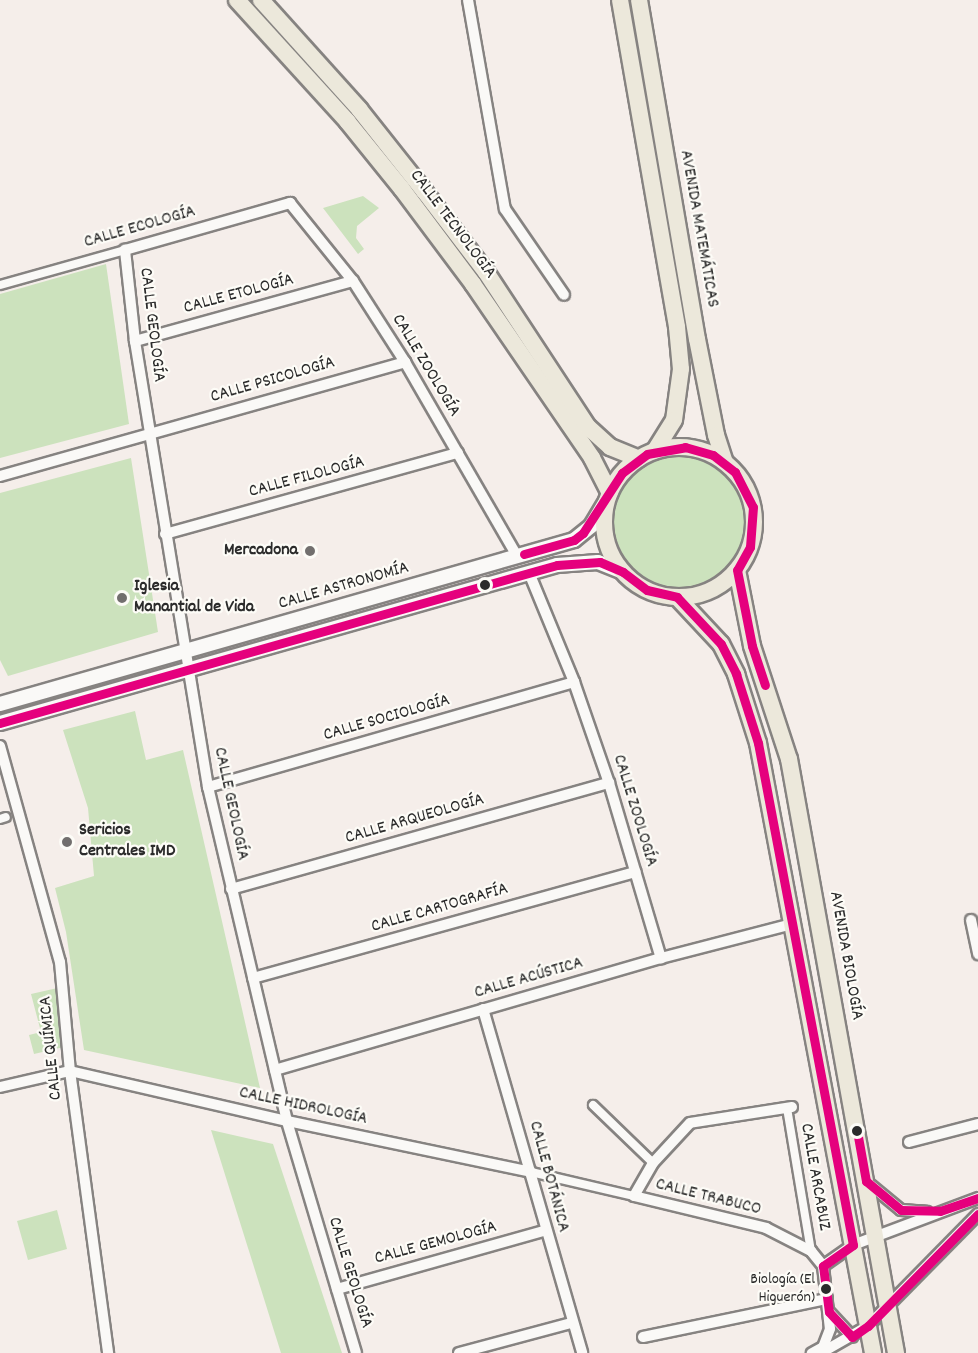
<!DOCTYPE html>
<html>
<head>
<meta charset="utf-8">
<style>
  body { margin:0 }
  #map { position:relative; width:978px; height:1353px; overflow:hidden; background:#f5eeea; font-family:Dekko,sans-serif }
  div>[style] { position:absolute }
  .green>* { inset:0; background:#cce2bd }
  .round { border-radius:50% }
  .roads { filter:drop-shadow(2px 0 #868381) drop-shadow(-2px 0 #868381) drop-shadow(0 2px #868381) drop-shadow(0 -2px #868381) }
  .pedestrian>* { height:8px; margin:-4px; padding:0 4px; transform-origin:4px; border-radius:4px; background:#faf9f7 }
  .minor>* { height:10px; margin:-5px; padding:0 5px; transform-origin:5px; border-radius:5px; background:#faf9f7 }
  .tertiary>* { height:14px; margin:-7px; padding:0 7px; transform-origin:7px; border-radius:7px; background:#faf9f7 }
  .primary>* { height:16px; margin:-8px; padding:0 8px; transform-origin:8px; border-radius:8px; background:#ece8db }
  .primary>.ring { margin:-8px; padding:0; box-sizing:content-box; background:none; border:16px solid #ece8db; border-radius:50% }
  .bus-1>* { height:9px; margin:-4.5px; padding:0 4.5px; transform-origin:4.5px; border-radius:4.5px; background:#e5007d }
  .dots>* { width:16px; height:16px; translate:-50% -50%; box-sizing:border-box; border:3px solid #fdfcf7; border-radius:50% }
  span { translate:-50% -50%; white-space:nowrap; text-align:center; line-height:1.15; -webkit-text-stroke:4.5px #fdfcf7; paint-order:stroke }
  .bus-label { font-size:16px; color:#2b2b2b }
  .right { translate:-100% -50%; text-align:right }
  .street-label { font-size:18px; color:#2b2b2b }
  .poi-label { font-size:18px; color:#2b2b2b; font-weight:700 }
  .left { translate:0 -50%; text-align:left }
</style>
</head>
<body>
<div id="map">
  <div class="green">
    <div style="clip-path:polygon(363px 196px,379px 208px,357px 226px,356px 238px,364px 249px,358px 254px,323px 208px)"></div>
    <div style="clip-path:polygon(106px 264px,129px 424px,0 458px,0 294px)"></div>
    <div class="round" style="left:604px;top:447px;width:150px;height:150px"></div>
    <div style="clip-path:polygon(131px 458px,158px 632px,8px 676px,0 660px,0 493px)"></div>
    <div style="clip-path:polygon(135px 711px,146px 760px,183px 750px,260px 1088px,84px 1050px,66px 932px,55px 888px,94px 876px,88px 808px,63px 730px)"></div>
    <div style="clip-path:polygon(62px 987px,68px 1046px,34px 1054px,29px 1035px,41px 1032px,31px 994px)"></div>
    <div style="clip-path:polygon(211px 1130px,273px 1144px,342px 1353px,281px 1353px)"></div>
    <div style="clip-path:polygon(57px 1210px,67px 1249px,28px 1260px,17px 1221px)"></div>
  </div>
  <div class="roads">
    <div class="pedestrian">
      <div style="left:0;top:285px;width:130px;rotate:-15.6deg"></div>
      <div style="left:0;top:819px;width:6px;rotate:-18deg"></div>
      <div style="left:593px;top:1105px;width:83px;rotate:44deg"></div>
      <div style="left:787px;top:1108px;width:145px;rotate:80.5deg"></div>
      <div style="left:531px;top:1172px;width:106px;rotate:13.1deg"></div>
    </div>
    <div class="minor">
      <div style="left:468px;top:0;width:212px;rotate:80deg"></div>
      <div style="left:505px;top:209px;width:104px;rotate:55.5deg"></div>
      <div style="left:135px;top:341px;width:226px;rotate:-15.4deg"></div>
      <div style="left:0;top:476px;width:421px;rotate:-15.7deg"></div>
      <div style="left:165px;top:534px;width:304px;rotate:-15.5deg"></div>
      <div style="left:530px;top:575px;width:116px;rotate:67.6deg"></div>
      <div style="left:574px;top:682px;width:107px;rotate:70.9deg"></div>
      <div style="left:609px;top:783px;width:183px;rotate:73.5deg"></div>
      <div style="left:0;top:746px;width:224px;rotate:74.5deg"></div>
      <div style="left:60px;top:962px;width:109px;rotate:84.8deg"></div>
      <div style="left:70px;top:1071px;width:285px;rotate:82.3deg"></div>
      <div style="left:208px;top:787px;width:381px;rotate:-16deg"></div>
      <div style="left:231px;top:889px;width:393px;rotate:-15.7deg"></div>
      <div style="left:971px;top:920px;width:35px;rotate:78deg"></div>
      <div style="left:253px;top:978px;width:397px;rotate:-15.5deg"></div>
      <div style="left:483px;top:1009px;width:358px;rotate:73.9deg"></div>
      <div style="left:275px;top:1070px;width:402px;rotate:-16.2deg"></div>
      <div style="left:661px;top:958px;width:135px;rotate:-14.5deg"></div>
      <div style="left:0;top:1087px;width:72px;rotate:-12.9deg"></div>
      <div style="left:70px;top:1071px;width:223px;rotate:13deg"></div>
      <div style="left:287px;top:1121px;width:249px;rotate:11.8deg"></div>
      <div style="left:792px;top:1107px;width:103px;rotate:171.1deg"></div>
      <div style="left:690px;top:1123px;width:54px;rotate:132.8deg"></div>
      <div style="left:653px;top:1163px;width:38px;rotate:120deg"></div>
      <div style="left:634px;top:1196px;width:136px;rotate:13.6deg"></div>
      <div style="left:766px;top:1228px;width:51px;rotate:27.1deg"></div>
      <div style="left:811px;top:1251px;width:19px;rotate:51deg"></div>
      <div style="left:823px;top:1266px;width:63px;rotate:83.7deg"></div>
      <div style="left:830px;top:1329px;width:19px;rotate:111deg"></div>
      <div style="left:823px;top:1347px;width:13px;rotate:151deg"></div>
      <div style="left:909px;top:1142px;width:71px;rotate:-14.6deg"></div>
      <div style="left:867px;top:1182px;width:44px;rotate:39.5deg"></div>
      <div style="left:901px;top:1210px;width:26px;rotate:4deg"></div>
      <div style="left:823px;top:1266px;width:37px;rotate:-35deg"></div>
      <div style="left:853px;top:1245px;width:134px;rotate:-20.6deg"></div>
      <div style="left:337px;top:1289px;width:215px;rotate:-15.7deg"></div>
      <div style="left:829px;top:1312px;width:34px;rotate:47deg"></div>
      <div style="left:643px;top:1337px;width:188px;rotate:-11.7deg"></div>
      <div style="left:356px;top:1353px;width:242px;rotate:-106.6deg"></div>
      <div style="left:287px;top:1121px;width:343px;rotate:-103.3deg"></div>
      <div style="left:208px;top:787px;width:452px;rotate:-99.3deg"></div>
      <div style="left:135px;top:341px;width:92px;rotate:-96.3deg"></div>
      <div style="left:125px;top:250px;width:172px;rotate:-15.9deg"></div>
      <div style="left:290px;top:203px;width:100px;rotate:51.1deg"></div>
      <div style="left:353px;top:281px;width:96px;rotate:57.3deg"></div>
      <div style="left:405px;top:362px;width:224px;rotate:60deg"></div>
      <div style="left:459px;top:1353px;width:116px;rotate:-15deg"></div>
      <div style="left:821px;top:1353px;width:54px;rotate:-29.9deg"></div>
      <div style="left:868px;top:1326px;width:157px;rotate:-45.5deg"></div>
    </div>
    <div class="tertiary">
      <div style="left:0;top:704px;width:597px;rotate:-15.95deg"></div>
      <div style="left:574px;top:540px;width:22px;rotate:-39deg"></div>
      <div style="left:591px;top:526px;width:35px;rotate:-59deg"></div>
      <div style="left:0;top:723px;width:579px;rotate:-15.84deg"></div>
      <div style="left:557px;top:565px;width:41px;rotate:-4.2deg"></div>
      <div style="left:598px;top:562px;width:27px;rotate:22deg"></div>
    </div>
    <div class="primary">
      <div style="left:237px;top:0;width:164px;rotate:47.7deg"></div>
      <div style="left:347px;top:121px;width:87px;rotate:51deg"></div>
      <div style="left:402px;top:189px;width:119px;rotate:53.2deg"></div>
      <div style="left:473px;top:284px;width:211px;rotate:55.6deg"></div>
      <div style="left:592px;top:458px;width:39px;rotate:63deg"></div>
      <div style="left:261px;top:0;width:147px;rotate:48deg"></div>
      <div style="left:359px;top:109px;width:105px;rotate:51.6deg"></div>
      <div style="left:424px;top:191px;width:102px;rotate:52.6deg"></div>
      <div style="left:486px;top:272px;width:186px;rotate:56.7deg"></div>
      <div style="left:588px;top:427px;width:30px;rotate:42deg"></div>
      <div style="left:610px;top:447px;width:31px;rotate:22deg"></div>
      <div style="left:620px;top:0;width:332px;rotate:80.1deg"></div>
      <div style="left:677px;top:327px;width:42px;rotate:84.6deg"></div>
      <div style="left:681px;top:369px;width:51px;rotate:97.8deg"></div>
      <div style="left:674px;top:420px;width:36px;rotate:122deg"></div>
      <div style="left:639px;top:0;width:344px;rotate:80.3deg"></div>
      <div style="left:697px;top:339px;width:98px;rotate:78.8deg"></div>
      <div style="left:716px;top:435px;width:28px;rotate:72deg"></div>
      <div class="ring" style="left:604px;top:447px;width:134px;height:134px"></div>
      <div style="left:737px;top:570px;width:77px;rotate:78.8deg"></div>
      <div style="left:752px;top:646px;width:119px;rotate:71.9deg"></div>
      <div style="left:789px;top:759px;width:604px;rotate:79.79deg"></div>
      <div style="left:677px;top:597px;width:64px;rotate:46.9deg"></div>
      <div style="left:721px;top:644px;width:34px;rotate:63deg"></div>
      <div style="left:736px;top:674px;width:72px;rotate:72.3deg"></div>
      <div style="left:758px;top:743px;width:621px;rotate:79.32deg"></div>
    </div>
  </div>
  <div class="bus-1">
    <div style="left:524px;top:554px;width:52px;rotate:-15.6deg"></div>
    <div style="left:574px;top:540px;width:11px;rotate:-38deg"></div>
    <div style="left:583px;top:533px;width:72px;rotate:-57deg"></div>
    <div style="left:622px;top:473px;width:31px;rotate:-37deg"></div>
    <div style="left:647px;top:454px;width:39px;rotate:-10deg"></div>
    <div style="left:685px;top:447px;width:29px;rotate:16deg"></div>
    <div style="left:713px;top:455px;width:28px;rotate:38deg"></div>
    <div style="left:735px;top:472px;width:39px;rotate:63deg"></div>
    <div style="left:753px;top:507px;width:40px;rotate:94.3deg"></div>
    <div style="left:750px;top:547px;width:26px;rotate:119deg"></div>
    <div style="left:737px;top:570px;width:77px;rotate:78.8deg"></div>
    <div style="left:752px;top:646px;width:41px;rotate:71.6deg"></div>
    <div style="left:0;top:723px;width:579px;rotate:-15.84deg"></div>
    <div style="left:557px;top:565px;width:43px;rotate:-4deg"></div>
    <div style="left:600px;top:562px;width:25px;rotate:23deg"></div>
    <div style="left:623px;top:572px;width:30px;rotate:37deg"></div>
    <div style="left:647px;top:590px;width:31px;rotate:13deg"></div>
    <div style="left:677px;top:597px;width:64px;rotate:46.9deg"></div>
    <div style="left:721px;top:644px;width:34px;rotate:63deg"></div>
    <div style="left:736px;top:674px;width:72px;rotate:72.3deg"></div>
    <div style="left:758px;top:743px;width:511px;rotate:79.28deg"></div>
    <div style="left:853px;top:1245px;width:37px;rotate:145deg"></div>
    <div style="left:823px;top:1266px;width:46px;rotate:82.6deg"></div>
    <div style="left:829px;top:1312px;width:34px;rotate:47deg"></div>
    <div style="left:852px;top:1337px;width:19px;rotate:-35deg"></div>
    <div style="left:868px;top:1326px;width:157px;rotate:-45.5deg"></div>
    <div style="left:857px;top:1131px;width:51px;rotate:79.8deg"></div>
    <div style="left:866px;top:1181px;width:45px;rotate:39.6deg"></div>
    <div style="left:901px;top:1210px;width:39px;rotate:1deg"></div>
    <div style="left:940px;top:1211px;width:40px;rotate:-18.9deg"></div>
  </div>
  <div class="dots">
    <div style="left:310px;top:551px;background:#726f6e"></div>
    <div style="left:485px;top:585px;background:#2b2b2b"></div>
    <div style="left:122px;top:598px;background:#726f6e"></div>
    <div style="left:67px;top:842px;background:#726f6e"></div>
    <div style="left:857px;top:1131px;background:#2b2b2b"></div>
    <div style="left:826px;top:1289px;background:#2b2b2b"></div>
  </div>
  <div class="bus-label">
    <span class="right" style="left:815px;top:1289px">Biología (El<br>Higuerón)</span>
  </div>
  <div class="street-label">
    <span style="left:452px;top:225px;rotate:53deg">CALLE TECNOLOGÍA</span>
    <span style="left:140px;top:228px;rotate:-16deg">CALLE ECOLOGÍA</span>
    <span style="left:698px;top:229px;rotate:80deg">AVENIDA MATEMÁTICAS</span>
    <span style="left:239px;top:295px;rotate:-15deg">CALLE ETOLOGÍA</span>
    <span style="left:151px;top:325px;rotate:83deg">CALLE GEOLOGÍA</span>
    <span style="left:425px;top:366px;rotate:59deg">CALLE ZOOLOGÍA</span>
    <span style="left:273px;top:381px;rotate:-16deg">CALLE PSICOLOGÍA</span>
    <span style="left:307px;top:478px;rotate:-15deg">CALLE FILOLOGÍA</span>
    <span style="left:344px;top:587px;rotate:-16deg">CALLE ASTRONOMÍA</span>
    <span style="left:387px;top:719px;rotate:-16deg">CALLE SOCIOLOGÍA</span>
    <span style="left:230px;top:804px;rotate:78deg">CALLE GEOLOGÍA</span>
    <span style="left:634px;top:811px;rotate:73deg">CALLE ZOOLOGÍA</span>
    <span style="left:415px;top:820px;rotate:-16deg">CALLE ARQUEOLOGÍA</span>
    <span style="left:440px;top:909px;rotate:-16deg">CALLE CARTOGRAFÍA</span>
    <span style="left:845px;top:956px;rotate:80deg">AVENIDA BIOLOGÍA</span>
    <span style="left:529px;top:979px;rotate:-16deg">CALLE ACÚSTICA</span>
    <span style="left:52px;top:1048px;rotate:-96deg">CALLE QUÍMICA</span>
    <span style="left:303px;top:1107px;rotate:12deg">CALLE HIDROLOGÍA</span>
    <span style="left:548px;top:1177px;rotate:75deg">CALLE BOTÁNICA</span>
    <span style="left:814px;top:1177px;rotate:80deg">CALLE ARCABUZ</span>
    <span style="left:708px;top:1198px;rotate:14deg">CALLE TRABUCO</span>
    <span style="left:436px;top:1244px;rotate:-15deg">CALLE GEMOLOGÍA</span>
    <span style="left:349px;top:1273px;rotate:73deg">CALLE GEOLOGÍA</span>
  </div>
  <div class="poi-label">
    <span class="right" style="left:298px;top:551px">Mercadona</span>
    <span class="left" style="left:134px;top:598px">Iglesia<br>Manantial de Vida</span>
    <span class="left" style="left:79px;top:842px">Sericios<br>Centrales IMD</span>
  </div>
</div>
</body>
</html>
